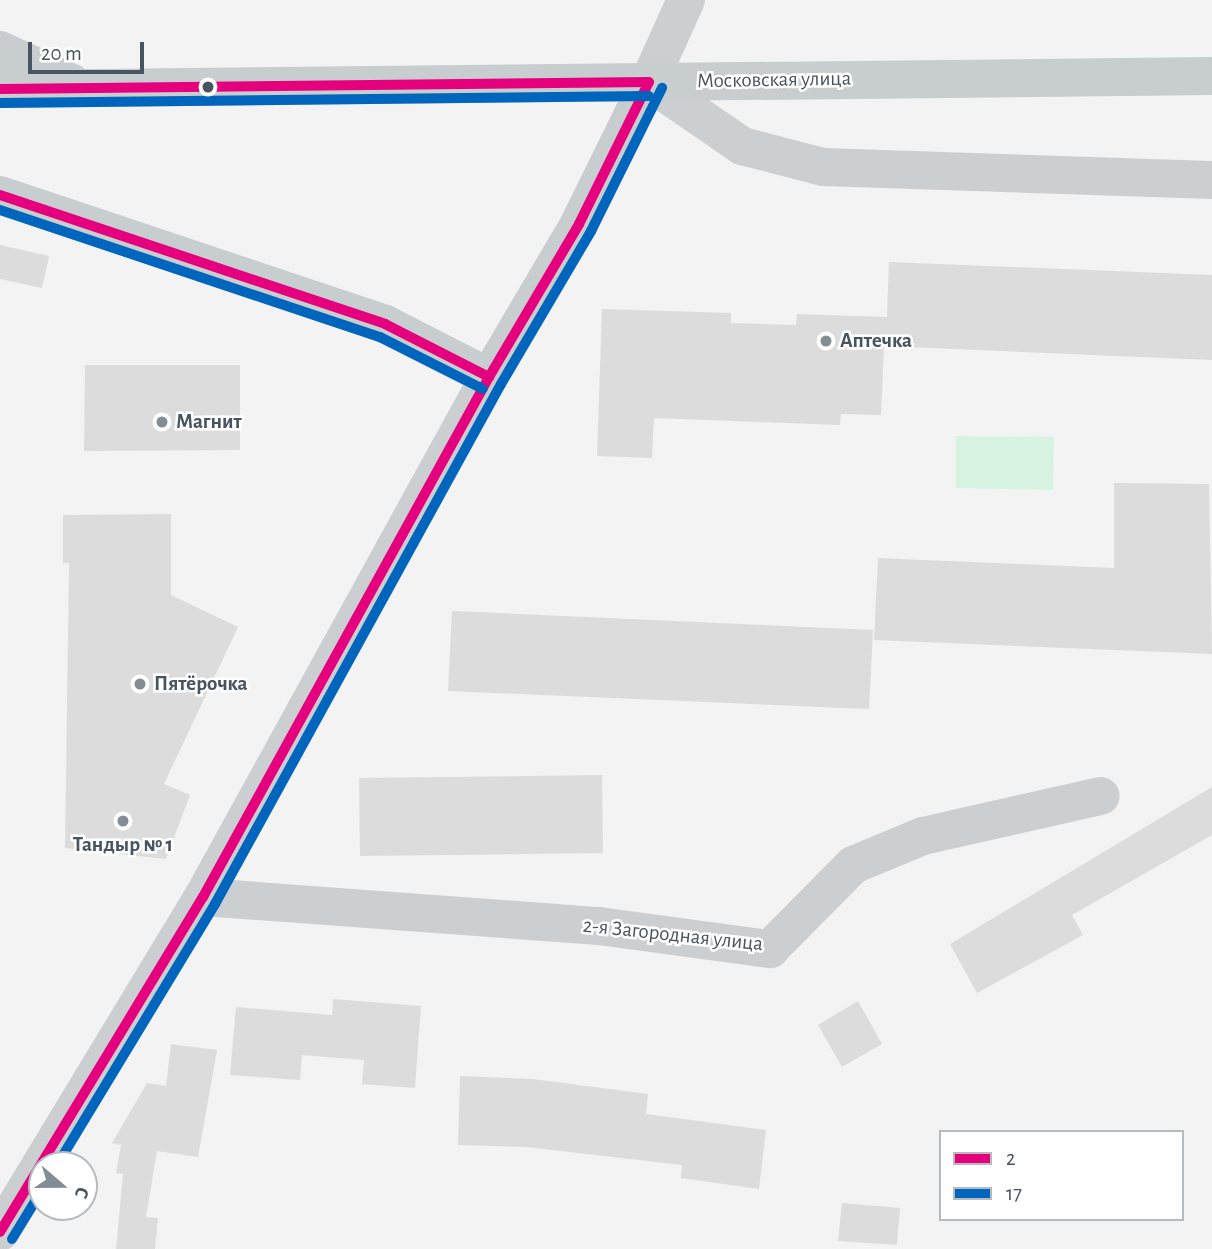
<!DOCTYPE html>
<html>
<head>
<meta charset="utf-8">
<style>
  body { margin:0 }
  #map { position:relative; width:1212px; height:1249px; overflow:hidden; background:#f3f3f3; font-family:"Alegreya Sans",sans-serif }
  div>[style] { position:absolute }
  .green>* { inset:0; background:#d6f3e1 }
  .building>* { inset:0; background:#dcdcdd }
  .minor>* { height:38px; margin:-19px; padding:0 19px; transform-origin:19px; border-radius:19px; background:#cccfd2 }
  .major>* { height:38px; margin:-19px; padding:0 19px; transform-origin:19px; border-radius:19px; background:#c8cdd0 }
  .bus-1>* { height:10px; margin:-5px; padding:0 5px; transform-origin:5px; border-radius:5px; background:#e5007d }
  .bus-2>* { height:10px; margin:-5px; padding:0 5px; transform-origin:5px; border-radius:5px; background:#0065bd }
  .dots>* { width:19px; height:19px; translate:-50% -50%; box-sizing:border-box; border:4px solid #fff; border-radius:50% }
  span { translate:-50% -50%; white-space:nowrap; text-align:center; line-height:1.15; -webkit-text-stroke:5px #fff; paint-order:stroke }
  .street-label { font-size:21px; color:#485561 }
  .poi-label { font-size:21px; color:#485561; font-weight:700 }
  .left { translate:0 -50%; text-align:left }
  .legend { position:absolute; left:939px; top:1130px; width:245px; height:91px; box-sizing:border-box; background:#fff; border:2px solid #b6bbc0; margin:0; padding:9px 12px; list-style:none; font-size:21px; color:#485561 }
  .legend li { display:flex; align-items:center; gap:14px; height:35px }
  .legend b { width:35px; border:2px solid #b6bbc0 }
  .north { position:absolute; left:28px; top:1151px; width:70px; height:70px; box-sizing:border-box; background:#fff; border:2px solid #b6bbc0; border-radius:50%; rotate:110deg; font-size:19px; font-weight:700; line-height:28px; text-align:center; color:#485561 }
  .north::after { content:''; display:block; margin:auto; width:24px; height:32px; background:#848c94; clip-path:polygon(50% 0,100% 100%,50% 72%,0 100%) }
  .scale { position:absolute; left:28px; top:42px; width:116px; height:32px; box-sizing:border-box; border:4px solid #485561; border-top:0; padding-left:9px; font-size:21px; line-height:24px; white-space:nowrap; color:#485561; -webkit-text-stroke:5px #fff; paint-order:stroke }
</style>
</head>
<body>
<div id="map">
  <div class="green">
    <div style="clip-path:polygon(956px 436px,1054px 437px,1053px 490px,956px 488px)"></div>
  </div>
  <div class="building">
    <div style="clip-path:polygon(0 245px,49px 256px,42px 288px,0 279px)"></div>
    <div style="clip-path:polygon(889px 262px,1212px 275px,1212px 360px,884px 346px,881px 415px,841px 414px,840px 425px,654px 418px,652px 458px,597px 456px,602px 309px,731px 313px,731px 323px,796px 325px,797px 314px,887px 317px)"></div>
    <div style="clip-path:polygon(85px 365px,240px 365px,240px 450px,84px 451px)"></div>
    <div style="clip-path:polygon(1114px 483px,1209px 484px,1212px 654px,874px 640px,878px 558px,1114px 568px)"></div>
    <div style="clip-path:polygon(171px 514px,171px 595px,238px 627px,164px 784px,190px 795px,166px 859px,65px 848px,69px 563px,63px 563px,63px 515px)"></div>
    <div style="clip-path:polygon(452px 611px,873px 630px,869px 709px,448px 691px)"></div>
    <div style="clip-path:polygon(602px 775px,603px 853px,360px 856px,359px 778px)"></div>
    <div style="clip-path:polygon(1212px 787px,1212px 835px,1072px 915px,1083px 935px,977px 993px,950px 944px)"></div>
    <div style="clip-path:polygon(333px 999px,421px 1006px,415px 1088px,362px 1084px,364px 1060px,302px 1055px,300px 1080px,230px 1075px,236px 1007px,332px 1015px)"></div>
    <div style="clip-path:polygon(858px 1001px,882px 1044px,842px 1067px,818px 1025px)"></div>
    <div style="clip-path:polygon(171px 1044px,217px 1050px,198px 1157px,157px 1151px,146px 1217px,158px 1218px,155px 1249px,116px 1249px,123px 1174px,116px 1173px,121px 1145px,112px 1143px,147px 1083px,166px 1086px)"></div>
    <div style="clip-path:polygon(460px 1076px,533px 1079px,648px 1094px,646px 1114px,766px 1130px,759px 1189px,681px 1178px,682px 1165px,526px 1147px,458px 1145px)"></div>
    <div style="clip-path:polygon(842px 1203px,900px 1208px,897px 1245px,838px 1241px)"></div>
  </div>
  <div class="minor">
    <div style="left:686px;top:0;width:90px;rotate:114.3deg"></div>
    <div style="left:649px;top:82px;width:113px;rotate:34.5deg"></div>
    <div style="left:742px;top:146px;width:84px;rotate:14.5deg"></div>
    <div style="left:823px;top:167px;width:389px;rotate:1.9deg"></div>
    <div style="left:203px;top:897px;width:397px;rotate:4.2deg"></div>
    <div style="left:599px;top:926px;width:173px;rotate:7.7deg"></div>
    <div style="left:770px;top:949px;width:118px;rotate:-45.3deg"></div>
    <div style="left:853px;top:865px;width:76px;rotate:-22.5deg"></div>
    <div style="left:923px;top:836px;width:182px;rotate:-12.7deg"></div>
    <div style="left:0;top:1232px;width:392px;rotate:-58.8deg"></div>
    <div style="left:203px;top:897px;width:593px;rotate:-61.19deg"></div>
  </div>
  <div class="major">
    <div style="left:0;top:50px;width:79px;rotate:24.6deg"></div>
    <div style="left:0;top:89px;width:1212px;rotate:-0.61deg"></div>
    <div style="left:0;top:195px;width:406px;rotate:18.5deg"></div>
    <div style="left:385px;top:324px;width:117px;rotate:27deg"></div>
    <div style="left:489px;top:377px;width:178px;rotate:-59.5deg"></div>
    <div style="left:579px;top:224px;width:158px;rotate:-63.8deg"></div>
  </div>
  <div class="bus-1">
    <div style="left:0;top:89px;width:649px;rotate:-0.62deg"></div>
    <div style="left:0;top:195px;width:406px;rotate:18.5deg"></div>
    <div style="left:385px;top:324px;width:117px;rotate:27deg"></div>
    <div style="left:0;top:1232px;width:392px;rotate:-58.8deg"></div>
    <div style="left:203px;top:897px;width:593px;rotate:-61.19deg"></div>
    <div style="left:489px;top:377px;width:178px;rotate:-59.5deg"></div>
    <div style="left:579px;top:224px;width:158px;rotate:-63.8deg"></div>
  </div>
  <div class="bus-2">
    <div style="left:0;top:103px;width:649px;rotate:-0.62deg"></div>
    <div style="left:0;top:210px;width:401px;rotate:18.5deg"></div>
    <div style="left:380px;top:337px;width:115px;rotate:26.8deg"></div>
    <div style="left:57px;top:1165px;width:305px;rotate:-58.8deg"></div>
    <div style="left:215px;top:904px;width:593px;rotate:-61.19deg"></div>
    <div style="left:501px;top:384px;width:178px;rotate:-59.5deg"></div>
    <div style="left:591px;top:231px;width:160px;rotate:-63.6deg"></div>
    <div style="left:12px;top:1239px;width:57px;rotate:-58.5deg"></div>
  </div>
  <div class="dots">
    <div style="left:208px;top:87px;background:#485561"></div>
    <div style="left:826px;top:341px;background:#848c94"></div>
    <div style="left:162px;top:422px;background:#848c94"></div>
    <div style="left:140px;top:684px;background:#848c94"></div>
    <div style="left:123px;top:821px;background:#848c94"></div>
  </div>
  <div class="street-label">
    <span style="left:774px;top:80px;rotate:-1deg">Московская улица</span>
    <span style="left:673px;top:935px;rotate:6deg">2-я Загородная улица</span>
  </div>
  <div class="poi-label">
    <span class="left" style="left:840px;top:341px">Аптечка</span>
    <span class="left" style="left:176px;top:422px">Магнит</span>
    <span class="left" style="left:154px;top:684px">Пятёрочка</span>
    <span style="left:123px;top:845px">Тандыр № 1</span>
  </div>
  <ul class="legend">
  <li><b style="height:9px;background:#e5007d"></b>2</li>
  <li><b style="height:9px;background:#0065bd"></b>17</li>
  </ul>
  <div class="north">С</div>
  <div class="scale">20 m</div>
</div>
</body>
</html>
